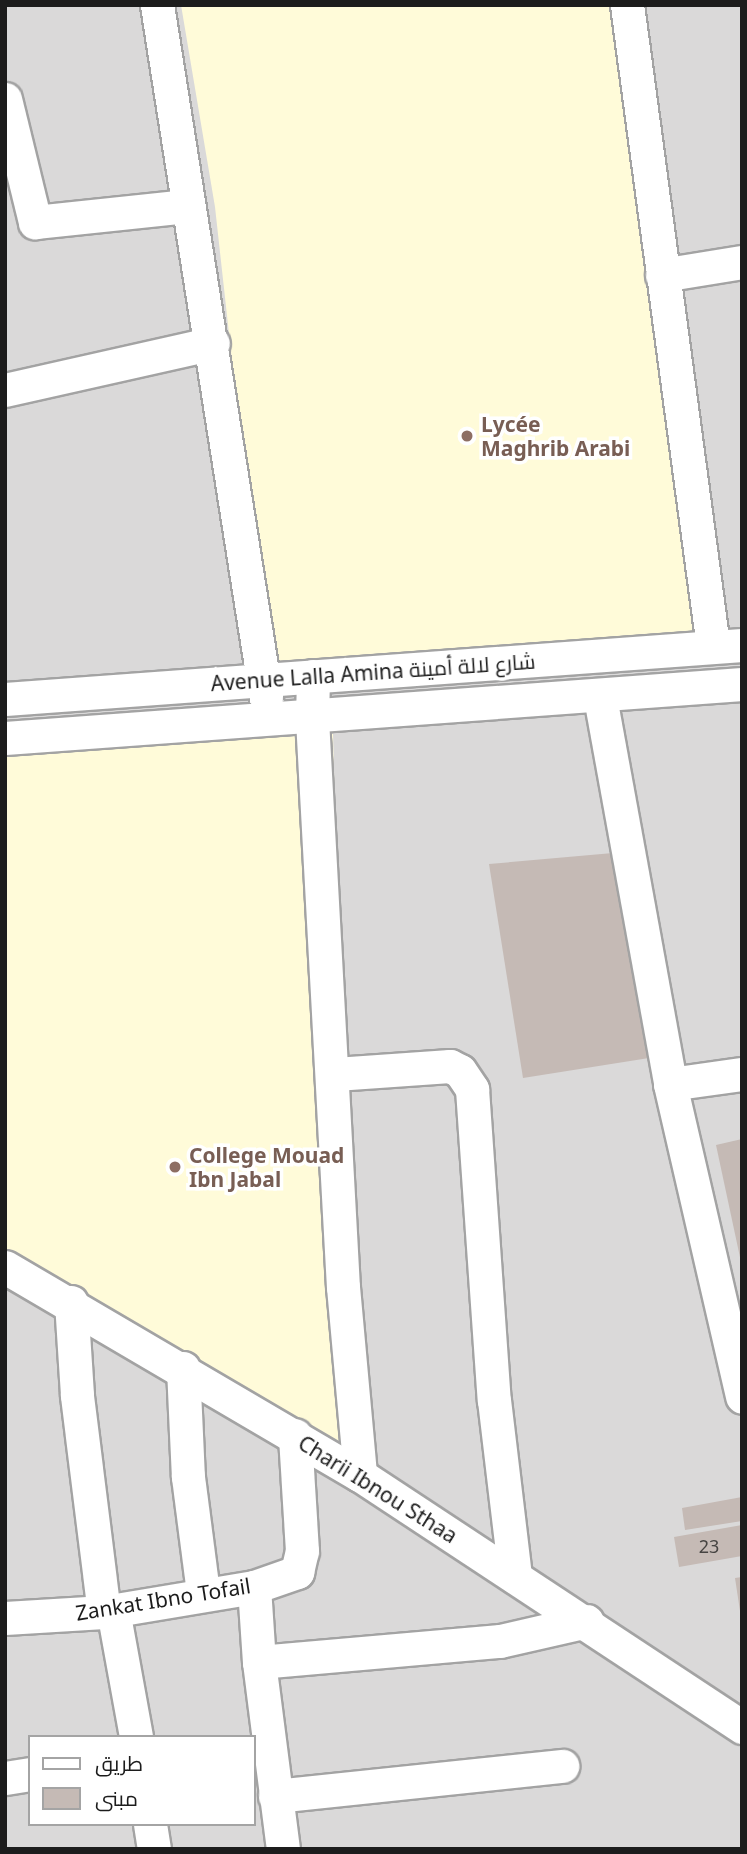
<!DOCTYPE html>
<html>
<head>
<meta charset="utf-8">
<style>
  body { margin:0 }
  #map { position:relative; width:747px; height:1854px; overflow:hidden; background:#ede8e1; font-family:"Noto Sans",Cairo,sans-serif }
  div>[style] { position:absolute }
  .residential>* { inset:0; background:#dad9d9 }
  .education>* { inset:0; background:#fffbd9 }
  .building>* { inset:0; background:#c5bab5 }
  .roads { filter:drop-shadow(2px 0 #a3a3a3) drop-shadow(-2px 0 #a3a3a3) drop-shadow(0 2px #a3a3a3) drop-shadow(0 -2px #a3a3a3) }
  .minor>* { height:33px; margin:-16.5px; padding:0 16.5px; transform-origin:16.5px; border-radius:16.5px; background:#fff }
  .dots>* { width:19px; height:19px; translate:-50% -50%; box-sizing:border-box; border:4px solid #fff; border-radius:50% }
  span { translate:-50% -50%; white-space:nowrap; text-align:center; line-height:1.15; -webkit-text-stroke:7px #fff; paint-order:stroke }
  .number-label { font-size:18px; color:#464442 }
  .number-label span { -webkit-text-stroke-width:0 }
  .education-label { font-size:21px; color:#785e54; font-weight:700 }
  .left { translate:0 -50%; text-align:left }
  .street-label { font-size:21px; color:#1c1c1c }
  .frame { position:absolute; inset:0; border:7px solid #1c1c1c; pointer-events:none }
  .legend { position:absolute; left:28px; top:1735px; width:228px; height:91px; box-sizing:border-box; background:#fff; border:2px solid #a4a4a4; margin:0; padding:9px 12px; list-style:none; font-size:21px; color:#1c1c1c }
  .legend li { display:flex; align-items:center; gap:14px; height:35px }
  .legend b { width:35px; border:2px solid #a4a4a4 }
</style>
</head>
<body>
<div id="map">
  <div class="residential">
    <div style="clip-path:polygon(evenodd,5px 5px,742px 5px,742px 1849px,5px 1849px,5px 5px,30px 1737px,254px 1737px,254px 1824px,30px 1824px,30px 1737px)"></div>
  </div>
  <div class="education">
    <div style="clip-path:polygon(181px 5px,638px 5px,724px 665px,267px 678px,215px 207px)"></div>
    <div style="clip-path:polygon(333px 734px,342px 1063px,354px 1484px,5px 1271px,5px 753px)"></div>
  </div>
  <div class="building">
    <div style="clip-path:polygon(613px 853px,649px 1058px,523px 1078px,489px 864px)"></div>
    <div style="clip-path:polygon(742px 1139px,742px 1262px,741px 1262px,716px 1145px)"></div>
    <div style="clip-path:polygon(742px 1497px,742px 1521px,685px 1530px,682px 1508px)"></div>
    <div style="clip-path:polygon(742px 1525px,742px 1556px,679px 1567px,674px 1537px)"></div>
    <div style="clip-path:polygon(742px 1577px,742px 1611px,740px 1611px,735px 1578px)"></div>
  </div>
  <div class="roads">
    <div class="minor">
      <div style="left:157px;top:5px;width:702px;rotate:81.06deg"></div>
      <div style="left:627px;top:5px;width:647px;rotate:82.36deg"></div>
      <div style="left:5px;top:99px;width:127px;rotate:76.3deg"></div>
      <div style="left:35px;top:222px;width:153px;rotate:-6deg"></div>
      <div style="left:662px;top:275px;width:81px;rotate:-9.2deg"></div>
      <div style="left:5px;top:390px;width:213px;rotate:-12.7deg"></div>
      <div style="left:313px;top:676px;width:43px;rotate:91.3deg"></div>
      <div style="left:312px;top:719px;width:569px;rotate:86.88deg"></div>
      <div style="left:343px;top:1287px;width:189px;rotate:84.8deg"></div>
      <div style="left:600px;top:697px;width:393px;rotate:79.7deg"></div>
      <div style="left:670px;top:1084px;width:321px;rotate:77deg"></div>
      <div style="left:5px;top:699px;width:739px;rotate:-4.19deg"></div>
      <div style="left:5px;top:738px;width:739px;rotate:-4.19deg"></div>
      <div style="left:335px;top:1074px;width:115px;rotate:-4deg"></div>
      <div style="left:450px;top:1066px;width:11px;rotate:27deg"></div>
      <div style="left:460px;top:1071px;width:22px;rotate:56deg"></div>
      <div style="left:472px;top:1089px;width:312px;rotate:86deg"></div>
      <div style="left:494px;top:1400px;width:178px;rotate:83.2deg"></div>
      <div style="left:670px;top:1084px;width:73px;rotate:-7.9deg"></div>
      <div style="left:5px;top:1267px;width:411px;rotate:30.4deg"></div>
      <div style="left:360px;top:1475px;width:458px;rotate:33.4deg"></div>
      <div style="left:71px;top:1302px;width:94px;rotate:86.3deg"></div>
      <div style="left:77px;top:1396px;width:218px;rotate:82.9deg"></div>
      <div style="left:183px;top:1368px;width:109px;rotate:87.4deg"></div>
      <div style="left:188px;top:1477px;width:116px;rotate:82.6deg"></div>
      <div style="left:254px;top:1587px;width:75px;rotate:86.2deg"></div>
      <div style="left:259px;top:1662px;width:189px;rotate:82.7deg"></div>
      <div style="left:113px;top:1610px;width:129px;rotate:79.7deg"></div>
      <div style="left:5px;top:1618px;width:99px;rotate:-3.5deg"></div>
      <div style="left:104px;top:1612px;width:152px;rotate:-9.5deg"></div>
      <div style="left:254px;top:1587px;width:46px;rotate:-19.2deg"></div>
      <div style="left:297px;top:1572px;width:22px;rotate:-77deg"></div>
      <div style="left:302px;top:1551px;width:116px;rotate:-93.5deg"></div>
      <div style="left:259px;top:1662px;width:242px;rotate:-5deg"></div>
      <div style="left:500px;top:1641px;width:89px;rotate:-12.9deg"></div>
      <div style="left:5px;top:1778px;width:25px;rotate:-9deg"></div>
      <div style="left:275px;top:1796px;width:289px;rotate:-6deg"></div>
      <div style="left:150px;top:1824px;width:25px;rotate:81deg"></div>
    </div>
  </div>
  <div class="dots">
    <div style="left:467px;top:436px;background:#8d6e63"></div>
    <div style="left:175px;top:1167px;background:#8d6e63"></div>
  </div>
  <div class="number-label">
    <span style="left:709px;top:1546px">23</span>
  </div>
  <div class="education-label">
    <span class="left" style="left:481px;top:436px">Lycée<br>Maghrib Arabi</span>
    <span class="left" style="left:189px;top:1167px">College Mouad<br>Ibn Jabal</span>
  </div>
  <div class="street-label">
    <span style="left:373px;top:672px;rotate:-4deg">Avenue Lalla Amina شارع لالة أمينة</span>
    <span style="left:378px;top:1489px;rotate:32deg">Charii Ibnou Sthaa</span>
    <span style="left:163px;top:1599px;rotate:-9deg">Zankat Ibno Tofail</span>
  </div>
  <div class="frame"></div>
  <ul class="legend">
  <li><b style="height:9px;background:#fff"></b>طريق</li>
  <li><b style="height:19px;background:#c5bab5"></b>مبنى</li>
  </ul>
</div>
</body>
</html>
